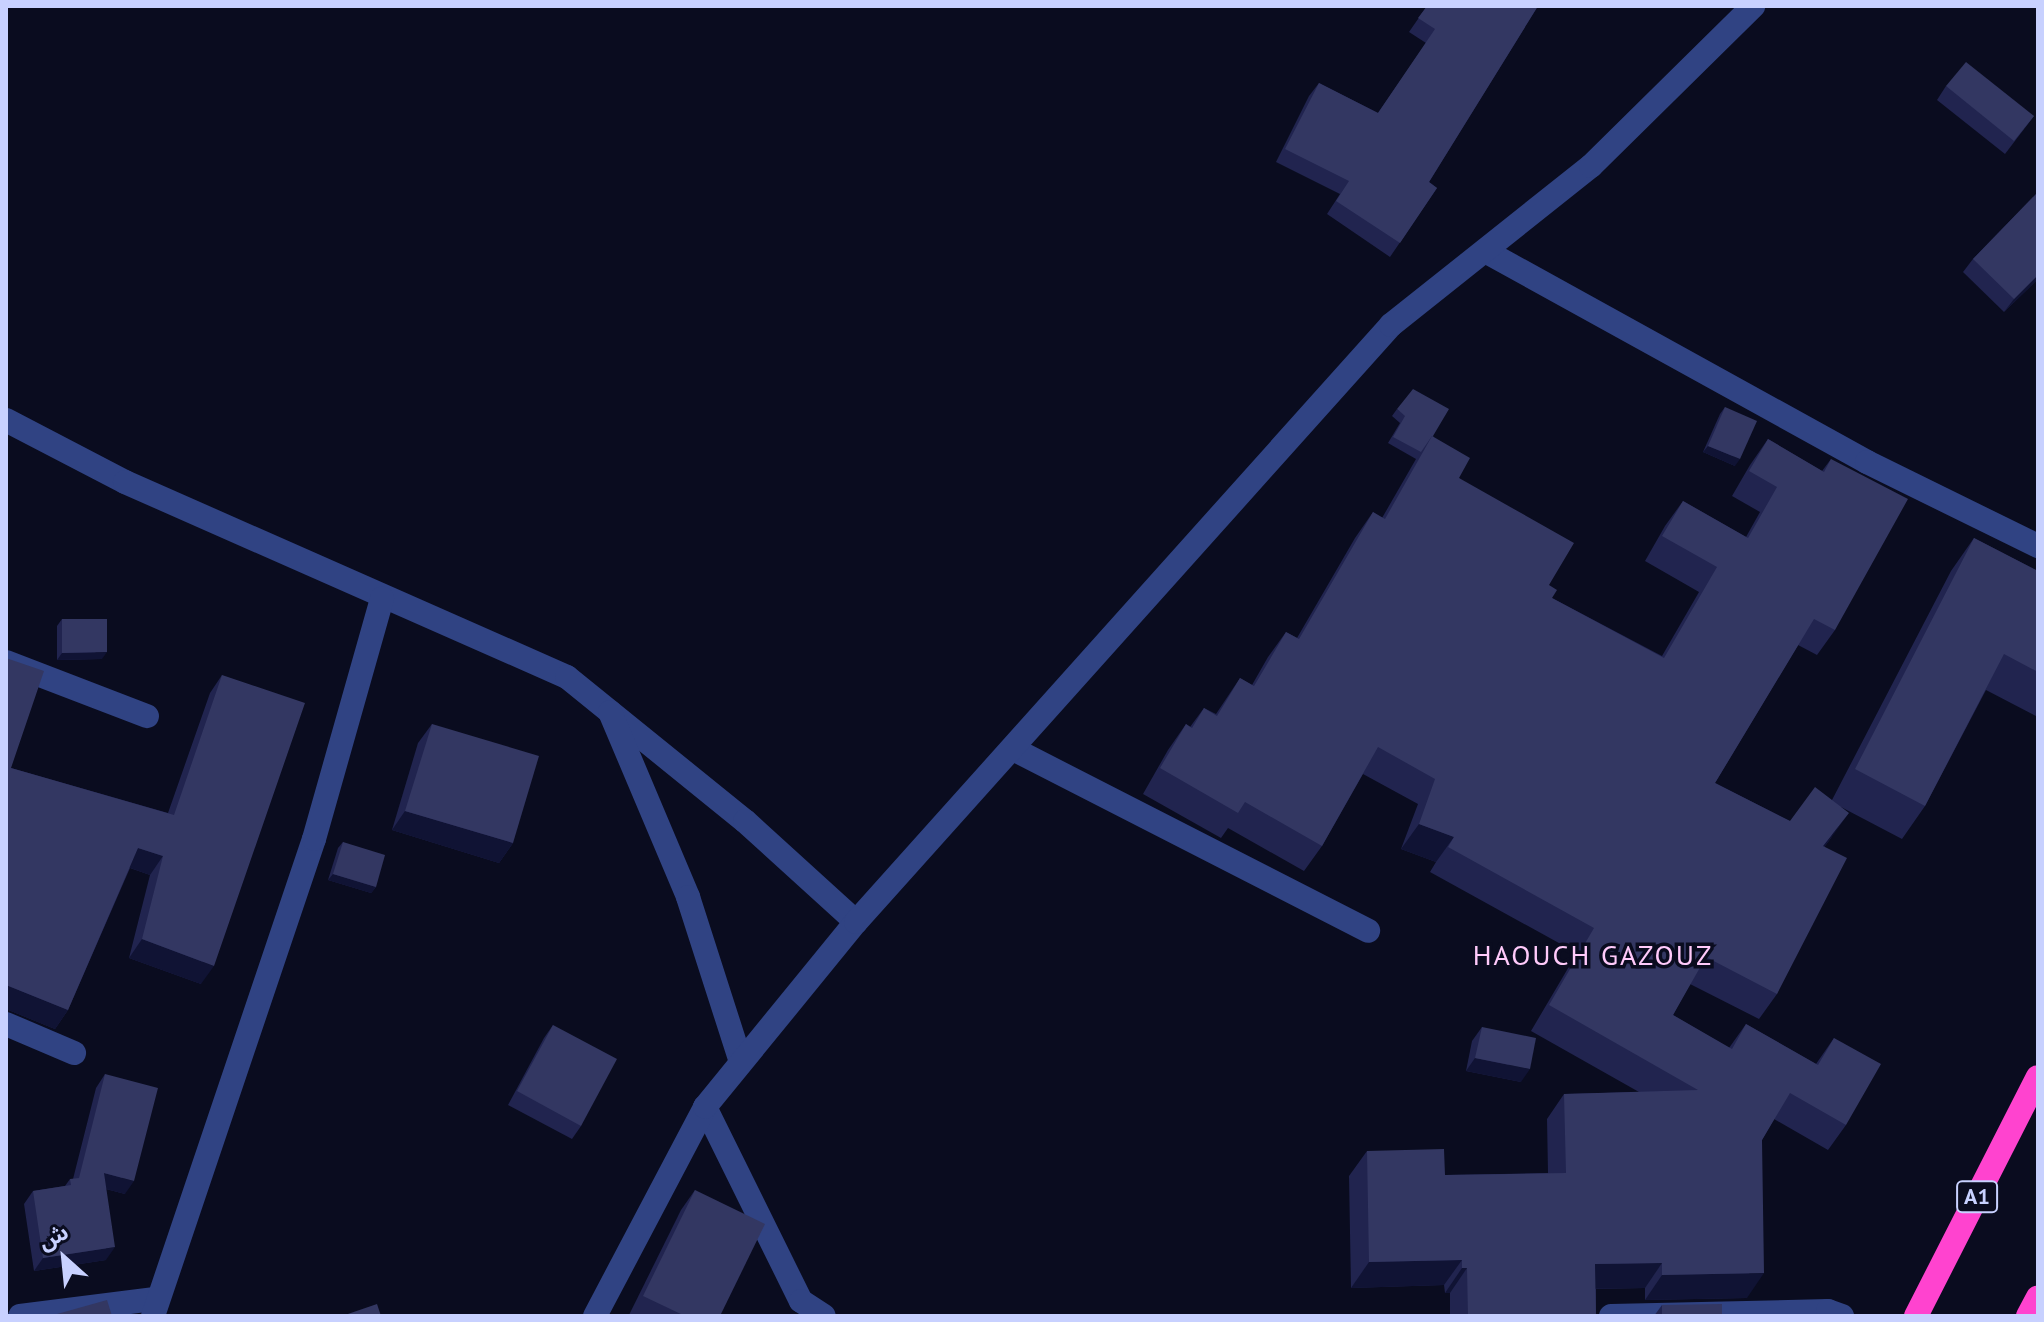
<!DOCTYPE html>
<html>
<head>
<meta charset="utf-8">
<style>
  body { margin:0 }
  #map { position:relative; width:2044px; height:1322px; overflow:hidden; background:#0a0c1f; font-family:"PT Sans","Noto Sans Arabic",sans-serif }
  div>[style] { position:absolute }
  .minor>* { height:24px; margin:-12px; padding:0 12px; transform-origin:12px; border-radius:12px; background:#304383 }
  .highway>* { height:24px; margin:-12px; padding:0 12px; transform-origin:12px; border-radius:12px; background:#ff43cf }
  .wall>* { inset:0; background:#21244f }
  .shaded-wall>* { inset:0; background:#101334 }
  .building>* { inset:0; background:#333762 }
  span { translate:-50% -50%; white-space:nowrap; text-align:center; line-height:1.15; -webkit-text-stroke:7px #0a0c1f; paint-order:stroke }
  .shield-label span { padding:2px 6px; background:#0a0c1f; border:2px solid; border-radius:6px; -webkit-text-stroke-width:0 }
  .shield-label { font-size:22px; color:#c8d1ff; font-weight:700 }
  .quarter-label { font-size:28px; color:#ffcafa; letter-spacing:2px }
  .frame { position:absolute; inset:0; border:8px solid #c8d1ff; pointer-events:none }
  .north { position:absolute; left:24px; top:1218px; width:80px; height:80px; -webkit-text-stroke:6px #0a0c1f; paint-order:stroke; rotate:333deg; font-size:22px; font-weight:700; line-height:32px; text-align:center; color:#c8d1ff }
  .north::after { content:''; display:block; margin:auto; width:28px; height:36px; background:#c8d1ff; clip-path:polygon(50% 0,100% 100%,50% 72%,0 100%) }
</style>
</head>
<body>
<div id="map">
  <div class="minor">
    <div style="left:1485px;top:251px;width:436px;rotate:28.9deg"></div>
    <div style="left:1867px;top:462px;width:191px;rotate:26.2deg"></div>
    <div style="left:6px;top:420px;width:134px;rotate:27.5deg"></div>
    <div style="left:125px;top:482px;width:483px;rotate:23.8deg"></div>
    <div style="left:567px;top:677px;width:229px;rotate:39deg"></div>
    <div style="left:745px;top:821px;width:150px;rotate:42.3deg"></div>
    <div style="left:6px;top:662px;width:151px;rotate:21deg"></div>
    <div style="left:610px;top:712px;width:201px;rotate:67.1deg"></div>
    <div style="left:688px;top:897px;width:170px;rotate:72.2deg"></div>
    <div style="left:1013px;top:749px;width:399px;rotate:27.1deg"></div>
    <div style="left:6px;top:1024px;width:74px;rotate:23.1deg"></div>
    <div style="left:705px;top:1107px;width:216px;rotate:63.7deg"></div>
    <div style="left:801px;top:1301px;width:27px;rotate:33deg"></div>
    <div style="left:20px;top:1316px;width:136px;rotate:-7.2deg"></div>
    <div style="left:153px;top:1316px;width:503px;rotate:-71.35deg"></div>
    <div style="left:314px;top:839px;width:250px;rotate:-74.2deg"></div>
    <div style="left:595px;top:1316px;width:236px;rotate:-62.2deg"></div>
    <div style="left:705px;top:1107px;width:239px;rotate:-50.8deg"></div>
    <div style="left:856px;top:922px;width:802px;rotate:-48.13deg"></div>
    <div style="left:1391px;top:325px;width:256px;rotate:-38.5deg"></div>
    <div style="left:1591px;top:166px;width:228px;rotate:-44.6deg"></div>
    <div style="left:1611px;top:1316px;width:217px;rotate:-1.3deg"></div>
    <div style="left:1828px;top:1311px;width:15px;rotate:20deg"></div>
  </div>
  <div class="highway">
    <div style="left:1916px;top:1316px;width:268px;rotate:-63deg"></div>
    <div style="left:2028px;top:1316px;width:21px;rotate:-62deg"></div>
  </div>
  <div class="wall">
    <div style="clip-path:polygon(1427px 6px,1538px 6px,1429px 182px,1437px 188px,1390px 257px,1327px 214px,1340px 194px,1276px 162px,1309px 96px,1319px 83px,1378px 113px,1426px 43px,1409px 32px)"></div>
    <div style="clip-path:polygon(1946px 86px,2034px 116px,2005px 154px,1937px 100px)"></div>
    <div style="clip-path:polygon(2038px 192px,2038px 279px,2004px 312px,1963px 272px,1973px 259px)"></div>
    <div style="clip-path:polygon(1725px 407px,1735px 466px,1703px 452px,1720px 414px)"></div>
    <div style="clip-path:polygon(1397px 409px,1433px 436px,1459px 478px,1549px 585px,1552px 598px,1662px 656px,1699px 592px,1645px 561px,1665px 526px,1683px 501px,1746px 537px,1760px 512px,1732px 496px,1750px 465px,1768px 439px,1822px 471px,1831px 459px,1835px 630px,1817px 655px,1798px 645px,1715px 783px,1790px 821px,1832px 800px,1951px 571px,1974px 538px,2038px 571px,2038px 717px,1986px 690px,1925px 806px,1902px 839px,1841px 807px,1831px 838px,1825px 846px,1777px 994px,1759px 1019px,1690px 984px,1673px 1015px,1729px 1048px,1746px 1024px,1816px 1064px,1834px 1038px,1846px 1125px,1828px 1150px,1774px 1119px,1762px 1140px,1747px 1298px,1645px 1300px,1645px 1288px,1596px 1289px,1596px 1316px,1450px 1316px,1450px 1293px,1445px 1293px,1444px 1285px,1351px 1288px,1349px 1176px,1367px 1151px,1445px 1175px,1548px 1173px,1547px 1119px,1564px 1094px,1639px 1092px,1531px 1031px,1577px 953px,1430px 872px,1436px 862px,1401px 849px,1418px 804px,1363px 774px,1322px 846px,1304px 871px,1228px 828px,1221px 838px,1143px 794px,1168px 750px,1186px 724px,1190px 727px,1204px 708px,1216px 714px,1240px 678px,1252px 685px,1268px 657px,1286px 632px,1297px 638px,1355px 538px,1373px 512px,1382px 518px,1416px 459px,1388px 443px,1400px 423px,1392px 416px)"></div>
    <div style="clip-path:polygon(62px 619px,102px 659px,57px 660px,57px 626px)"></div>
    <div style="clip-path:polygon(6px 658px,11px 768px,168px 813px,210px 693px,222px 675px,201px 984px,129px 958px,150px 875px,130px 868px,68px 1010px,55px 1029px,6px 1009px)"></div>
    <div style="clip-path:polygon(432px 724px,513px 843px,499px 863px,392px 830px,418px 743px)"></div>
    <div style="clip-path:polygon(343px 842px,376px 887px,371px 893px,328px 880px,338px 848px)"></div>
    <div style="clip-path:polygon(553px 1025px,581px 1126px,572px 1139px,508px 1105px,544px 1038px)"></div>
    <div style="clip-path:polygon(1482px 1027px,1521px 1082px,1466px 1071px,1472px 1041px)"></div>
    <div style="clip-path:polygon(105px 1074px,125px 1194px,106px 1189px,106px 1260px,34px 1271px,24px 1204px,33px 1191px,65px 1186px,70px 1179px,73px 1179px,96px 1088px)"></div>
    <div style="clip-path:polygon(695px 1190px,720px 1316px,632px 1316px,629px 1315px,681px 1210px)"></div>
    <div style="clip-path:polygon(1662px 1305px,1722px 1316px,1654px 1316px)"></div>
  </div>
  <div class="shaded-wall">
    <div style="clip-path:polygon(2038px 275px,2038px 279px,2004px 312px,2014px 299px)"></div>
    <div style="clip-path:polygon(1708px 446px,1740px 459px,1735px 466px,1703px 452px)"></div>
    <div style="clip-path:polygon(107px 652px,102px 659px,57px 660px,62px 653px)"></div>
    <div style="clip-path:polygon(405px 811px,513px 843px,499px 863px,392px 830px)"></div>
    <div style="clip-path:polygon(1849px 813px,1831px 838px,1806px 871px,1823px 846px)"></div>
    <div style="clip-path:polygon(1419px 824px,1454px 837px,1436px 862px,1401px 849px)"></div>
    <div style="clip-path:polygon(138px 848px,163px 856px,150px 875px,125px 866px)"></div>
    <div style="clip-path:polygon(333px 874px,376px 887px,371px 893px,328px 880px)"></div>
    <div style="clip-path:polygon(142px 939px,214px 966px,201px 984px,129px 958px)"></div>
    <div style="clip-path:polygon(6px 985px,68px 1010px,55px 1029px,6px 1009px)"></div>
    <div style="clip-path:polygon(1475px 1058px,1530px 1069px,1521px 1082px,1466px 1071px)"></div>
    <div style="clip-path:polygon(104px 1173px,134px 1181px,125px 1194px,95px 1186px)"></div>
    <div style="clip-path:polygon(115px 1247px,106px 1260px,34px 1271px,43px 1258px)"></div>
    <div style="clip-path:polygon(1462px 1260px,1444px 1285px,1351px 1288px,1369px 1262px)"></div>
    <div style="clip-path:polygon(1662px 1263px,1645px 1288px,1578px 1289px,1595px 1264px)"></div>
    <div style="clip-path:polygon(1462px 1268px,1467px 1268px,1450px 1293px,1445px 1293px)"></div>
    <div style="clip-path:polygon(1764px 1273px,1747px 1298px,1645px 1300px,1662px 1275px)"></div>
  </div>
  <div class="building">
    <div style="clip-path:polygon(1427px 6px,1538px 6px,1429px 182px,1437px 188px,1400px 243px,1336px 201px,1349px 181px,1285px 149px,1319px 83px,1378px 113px,1435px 29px,1418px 18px)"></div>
    <div style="clip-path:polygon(1966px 62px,2034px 116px,2014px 141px,1946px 86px)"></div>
    <div style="clip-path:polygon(2038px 192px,2038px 275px,2014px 299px,1973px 259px)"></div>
    <div style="clip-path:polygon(1413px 389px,1449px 409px,1433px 436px,1432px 436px,1421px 452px,1393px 437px,1405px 416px,1397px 409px)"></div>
    <div style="clip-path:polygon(1725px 407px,1757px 421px,1740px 459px,1708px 446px)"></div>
    <div style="clip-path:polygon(1432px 436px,1470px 458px,1459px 478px,1574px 543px,1549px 585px,1557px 590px,1552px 598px,1664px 658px,1717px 567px,1662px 536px,1683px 501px,1748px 538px,1777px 487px,1749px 471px,1768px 439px,1824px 472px,1831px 459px,1908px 499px,1835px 630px,1814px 619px,1715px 783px,1790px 821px,1815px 787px,1849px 813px,1823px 846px,1847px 858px,1777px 994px,1706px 957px,1673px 1015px,1732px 1049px,1746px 1024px,1818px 1065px,1834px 1038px,1881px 1064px,1846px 1125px,1790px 1093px,1762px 1140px,1764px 1273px,1662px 1275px,1662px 1263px,1595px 1264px,1596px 1316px,1468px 1316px,1467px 1268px,1462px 1268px,1462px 1260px,1369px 1262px,1367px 1151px,1444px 1149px,1445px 1175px,1566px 1173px,1564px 1094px,1698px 1090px,1549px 1005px,1594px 928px,1448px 847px,1454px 837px,1419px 824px,1435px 779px,1378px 747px,1322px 846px,1245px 802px,1238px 813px,1160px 768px,1186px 724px,1192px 728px,1204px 708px,1217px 716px,1240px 678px,1254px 686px,1286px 632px,1299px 639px,1373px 512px,1385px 519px)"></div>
    <div style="clip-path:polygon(1974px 538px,2038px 571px,2038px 672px,2004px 654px,1925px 806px,1855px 769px)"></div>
    <div style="clip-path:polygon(62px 619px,107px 619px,107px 652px,62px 653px)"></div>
    <div style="clip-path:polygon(6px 658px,44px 671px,11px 768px,174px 815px,222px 675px,305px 703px,214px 966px,142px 939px,163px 856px,138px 848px,68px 1010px,6px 985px)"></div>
    <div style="clip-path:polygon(432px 724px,539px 756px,513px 843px,405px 811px)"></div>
    <div style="clip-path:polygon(343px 842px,385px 855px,376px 887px,333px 874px)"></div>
    <div style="clip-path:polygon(553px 1025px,617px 1059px,581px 1126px,517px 1091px)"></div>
    <div style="clip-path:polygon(1482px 1027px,1536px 1038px,1530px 1069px,1475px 1058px)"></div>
    <div style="clip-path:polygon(105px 1074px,158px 1088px,134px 1181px,104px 1173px,115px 1247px,43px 1258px,33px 1191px,71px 1185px,70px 1179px,79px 1178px)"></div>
    <div style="clip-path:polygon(695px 1190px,765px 1224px,720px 1316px,685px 1316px,643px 1296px)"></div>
    <div style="clip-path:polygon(107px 1300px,112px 1316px,50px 1316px)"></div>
    <div style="clip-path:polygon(377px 1304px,381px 1316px,342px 1316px)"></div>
    <div style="clip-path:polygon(1722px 1304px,1722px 1316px,1662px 1316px,1662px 1305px)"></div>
  </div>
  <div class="shield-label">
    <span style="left:1977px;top:1197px">A1</span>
  </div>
  <div class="quarter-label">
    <span style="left:1593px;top:955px">HAOUCH GAZOUZ</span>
  </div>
  <div class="frame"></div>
  <div class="north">ش</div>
</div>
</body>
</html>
